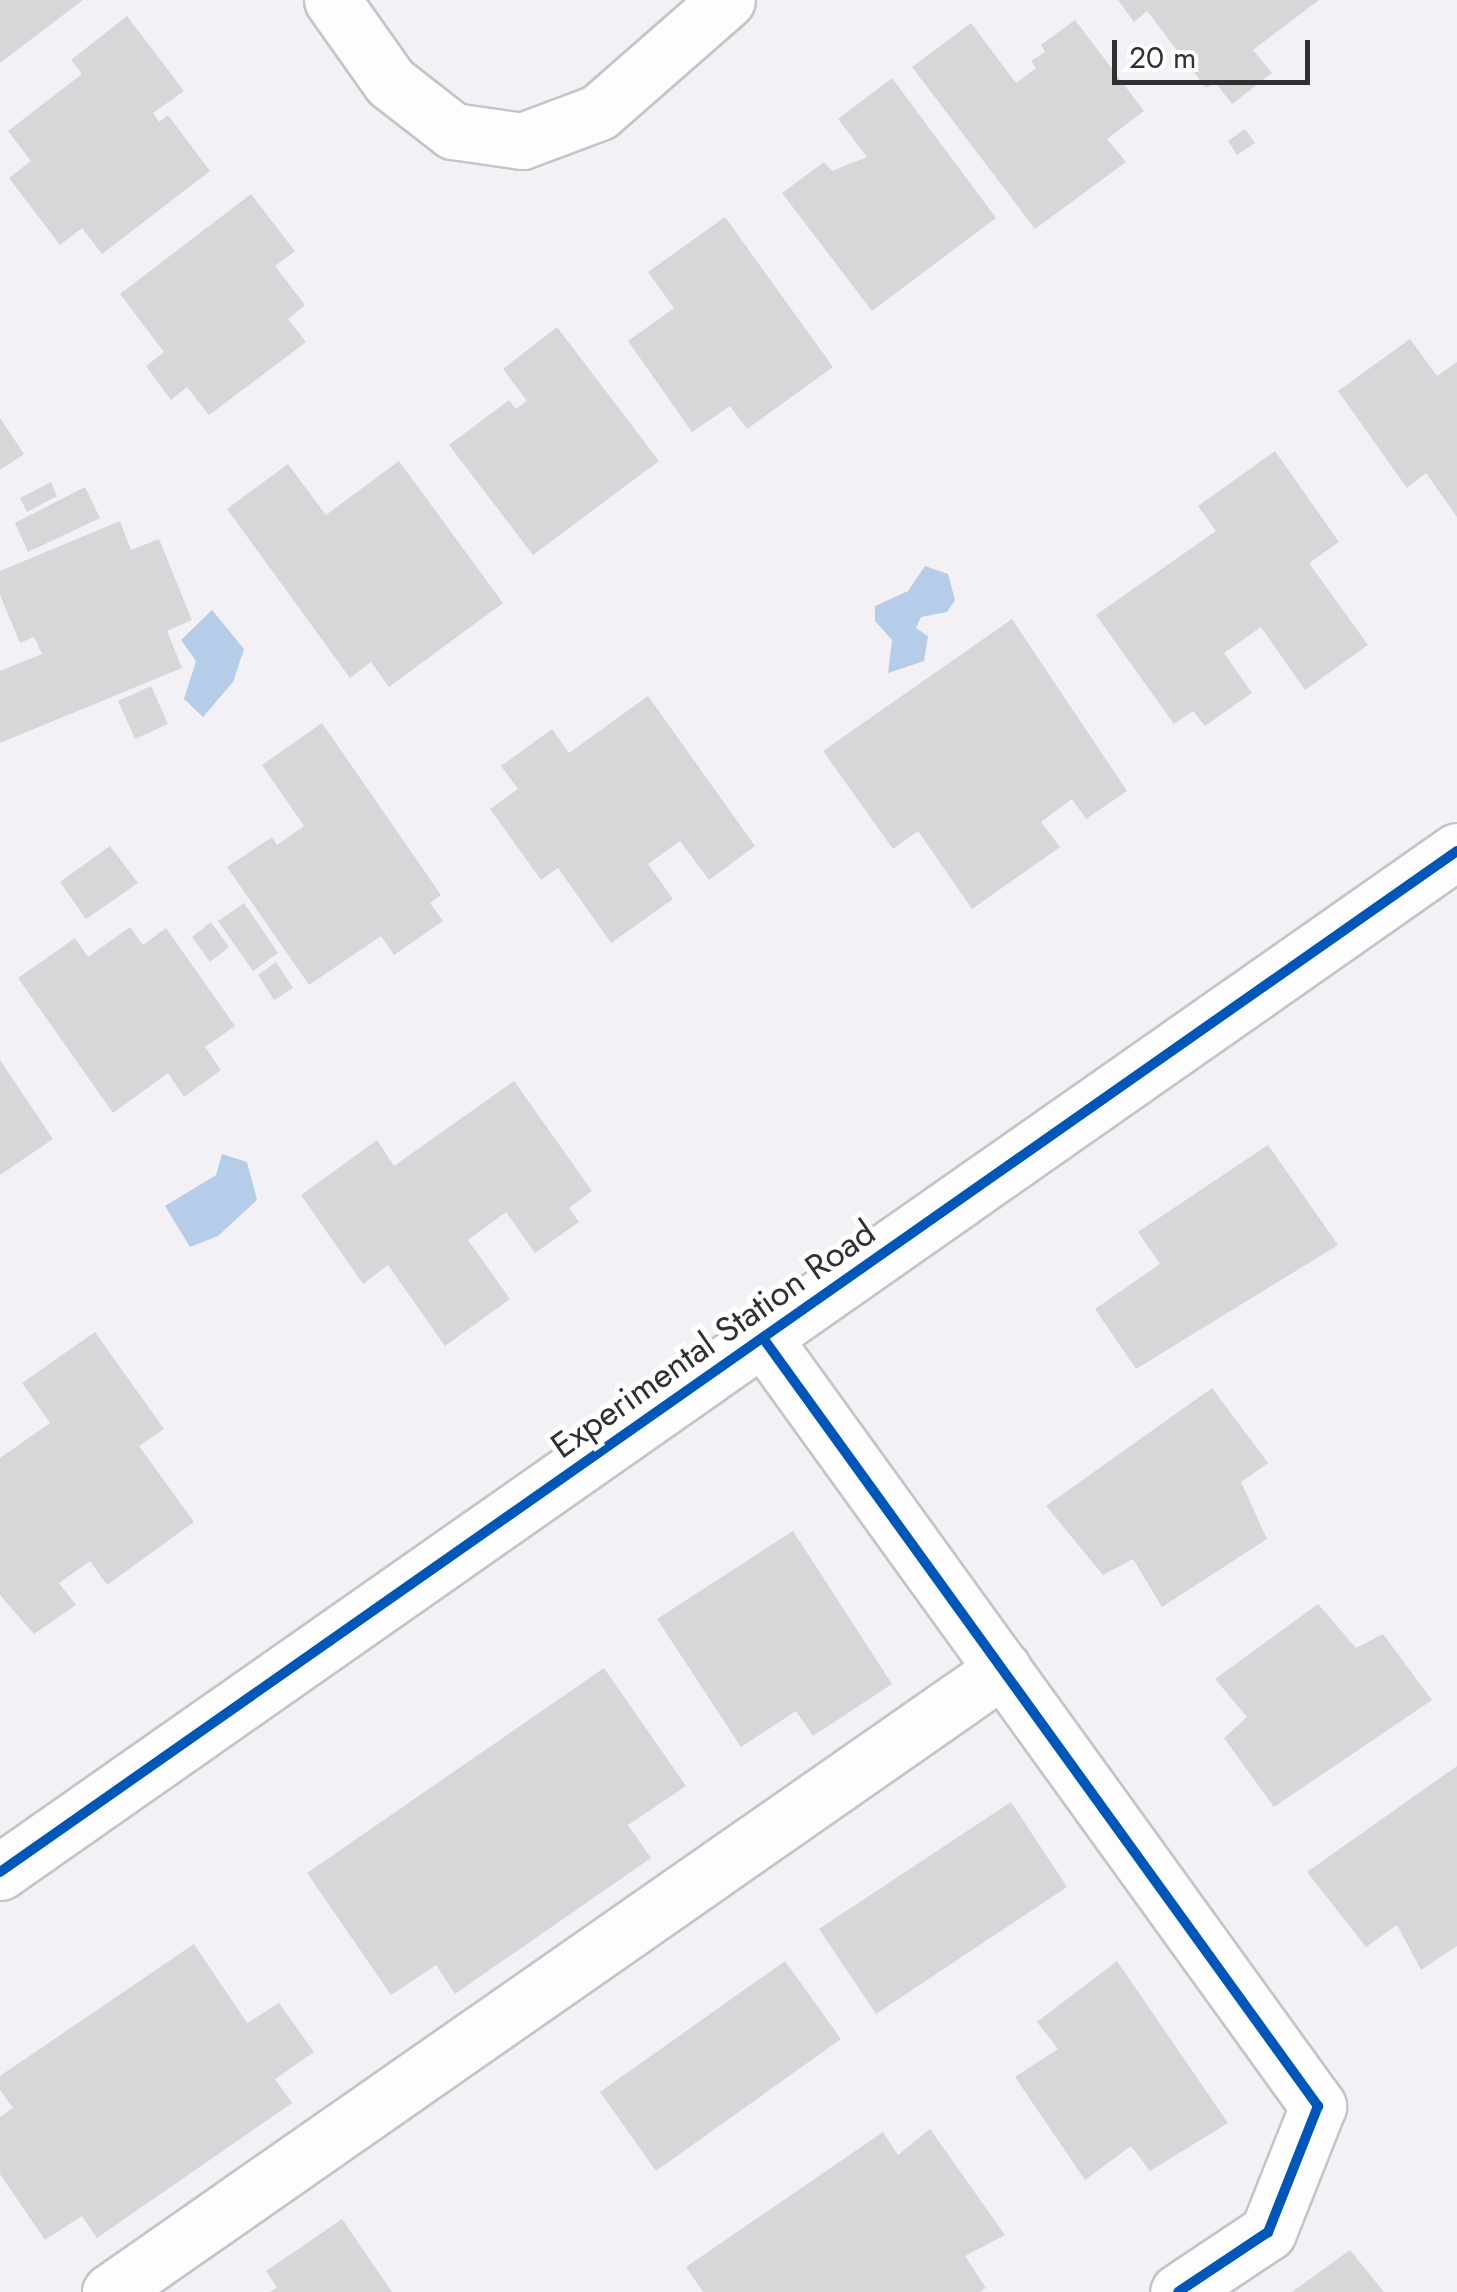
<!DOCTYPE html>
<html>
<head>
<meta charset="utf-8">
<style>
  body { margin:0 }
  #map { position:relative; width:1457px; height:2292px; overflow:hidden; background:#f3f1f6; font-family:Jost,sans-serif }
  div>[style] { position:absolute }
  .water>* { inset:0; background:#b6cde9 }
  .building>* { inset:0; background:#d7d6d9 }
  .roads { filter:drop-shadow(2px 0 #c5c4c7) drop-shadow(-2px 0 #c5c4c7) drop-shadow(0 2px #c5c4c7) drop-shadow(0 -2px #c5c4c7) }
  .street>* { height:55px; margin:-27.5px; padding:0 27.5px; transform-origin:27.5px; border-radius:27.5px; background:#fdfdfe }
  .cycleway>* { height:10px; margin:-5px; padding:0 5px; transform-origin:5px; border-radius:5px; background:#0057b8 }
  span { translate:-50% -50%; white-space:nowrap; text-align:center; line-height:1.15; -webkit-text-stroke:10px #fefefe; paint-order:stroke }
  .street-label { font-size:35px; color:#302f32 }
  .scale { position:absolute; left:1112px; top:40px; width:198px; height:45px; box-sizing:border-box; border:5px solid #302f32; border-top:0; padding-left:12px; font-size:30px; line-height:35px; white-space:nowrap; color:#302f32; -webkit-text-stroke:8px #fefefe; paint-order:stroke }
</style>
</head>
<body>
<div id="map">
  <div class="water">
    <div style="clip-path:polygon(925px 566px,948px 574px,955px 600px,947px 612px,921px 617px,916px 628px,928px 636px,924px 661px,888px 673px,892px 640px,875px 621px,875px 606px,908px 591px)"></div>
    <div style="clip-path:polygon(212px 610px,244px 649px,233px 682px,203px 717px,184px 699px,196px 661px,181px 640px)"></div>
    <div style="clip-path:polygon(222px 1154px,247px 1162px,257px 1200px,218px 1236px,190px 1247px,165px 1206px,216px 1175px)"></div>
  </div>
  <div class="building">
    <div style="clip-path:polygon(0 0,83px 0,0 63px)"></div>
    <div style="clip-path:polygon(1118px 0,1319px 0,1253px 50px,1272px 73px,1232px 104px,1215px 82px,1206px 88px,1147px 11px,1134px 22px)"></div>
    <div style="clip-path:polygon(127px 16px,184px 91px,153px 113px,159px 122px,168px 115px,210px 171px,102px 254px,82px 228px,60px 245px,9px 178px,31px 161px,8px 131px,82px 74px,71px 60px)"></div>
    <div style="clip-path:polygon(1075px 20px,1144px 111px,1107px 139px,1126px 162px,1035px 229px,912px 67px,971px 23px,1016px 83px,1036px 68px,1031px 61px,1045px 52px,1041px 45px)"></div>
    <div style="clip-path:polygon(892px 78px,996px 218px,872px 311px,782px 193px,824px 162px,832px 171px,867px 157px,838px 119px)"></div>
    <div style="clip-path:polygon(1245px 129px,1255px 143px,1237px 155px,1228px 141px)"></div>
    <div style="clip-path:polygon(251px 194px,295px 251px,275px 266px,305px 305px,288px 319px,306px 342px,209px 415px,187px 387px,171px 400px,146px 366px,164px 352px,120px 294px)"></div>
    <div style="clip-path:polygon(725px 217px,833px 367px,747px 429px,730px 406px,692px 432px,628px 341px,674px 308px,648px 272px)"></div>
    <div style="clip-path:polygon(557px 327px,659px 461px,533px 555px,449px 445px,509px 400px,516px 409px,527px 401px,503px 369px)"></div>
    <div style="clip-path:polygon(1410px 339px,1437px 376px,1457px 362px,1457px 517px,1426px 473px,1407px 488px,1338px 391px)"></div>
    <div style="clip-path:polygon(0 418px,24px 454px,0 470px)"></div>
    <div style="clip-path:polygon(1275px 451px,1339px 542px,1309px 563px,1368px 645px,1305px 690px,1261px 627px,1224px 653px,1252px 693px,1205px 726px,1193px 711px,1174px 724px,1096px 615px,1216px 531px,1198px 506px)"></div>
    <div style="clip-path:polygon(399px 461px,503px 603px,389px 687px,371px 662px,350px 678px,227px 509px,288px 464px,326px 515px)"></div>
    <div style="clip-path:polygon(51px 482px,57px 496px,27px 512px,20px 498px)"></div>
    <div style="clip-path:polygon(85px 487px,100px 518px,28px 552px,15px 523px)"></div>
    <div style="clip-path:polygon(120px 521px,131px 550px,159px 539px,192px 620px,167px 631px,182px 668px,0 743px,0 671px,42px 654px,34px 637px,20px 643px,0 595px,0 571px)"></div>
    <div style="clip-path:polygon(1012px 619px,1127px 791px,1086px 819px,1072px 799px,1041px 822px,1060px 847px,972px 909px,918px 831px,893px 849px,823px 751px)"></div>
    <div style="clip-path:polygon(151px 686px,168px 724px,135px 739px,118px 701px)"></div>
    <div style="clip-path:polygon(648px 696px,755px 846px,709px 880px,680px 841px,648px 864px,673px 899px,611px 943px,558px 868px,541px 880px,490px 809px,518px 789px,501px 766px,552px 729px,569px 753px)"></div>
    <div style="clip-path:polygon(322px 723px,441px 895px,430px 903px,443px 921px,394px 955px,381px 936px,309px 985px,227px 867px,272px 837px,277px 845px,304px 826px,262px 765px)"></div>
    <div style="clip-path:polygon(110px 846px,138px 883px,86px 919px,60px 882px)"></div>
    <div style="clip-path:polygon(244px 903px,278px 953px,253px 971px,218px 921px)"></div>
    <div style="clip-path:polygon(211px 922px,229px 947px,210px 962px,192px 937px)"></div>
    <div style="clip-path:polygon(130px 927px,143px 945px,166px 928px,235px 1026px,205px 1047px,221px 1070px,184px 1097px,168px 1073px,113px 1113px,18px 978px,75px 938px,88px 957px)"></div>
    <div style="clip-path:polygon(276px 962px,293px 988px,274px 1000px,258px 975px)"></div>
    <div style="clip-path:polygon(0 1060px,53px 1139px,0 1175px)"></div>
    <div style="clip-path:polygon(514px 1081px,592px 1191px,569px 1208px,579px 1222px,535px 1253px,506px 1212px,468px 1240px,510px 1299px,445px 1346px,388px 1265px,363px 1284px,301px 1195px,377px 1140px,394px 1166px)"></div>
    <div style="clip-path:polygon(1268px 1145px,1338px 1245px,1136px 1369px,1095px 1309px,1160px 1264px,1138px 1232px)"></div>
    <div style="clip-path:polygon(95px 1332px,164px 1429px,139px 1446px,194px 1522px,107px 1585px,90px 1561px,59px 1583px,76px 1605px,34px 1634px,0 1595px,0 1458px,50px 1423px,22px 1383px)"></div>
    <div style="clip-path:polygon(1212px 1388px,1268px 1463px,1241px 1482px,1267px 1539px,1162px 1607px,1133px 1559px,1103px 1575px,1046px 1506px)"></div>
    <div style="clip-path:polygon(793px 1531px,892px 1684px,813px 1736px,796px 1711px,741px 1747px,657px 1619px)"></div>
    <div style="clip-path:polygon(1318px 1604px,1356px 1648px,1383px 1634px,1432px 1700px,1274px 1807px,1224px 1738px,1247px 1717px,1215px 1679px)"></div>
    <div style="clip-path:polygon(604px 1668px,686px 1786px,628px 1825px,651px 1858px,455px 1994px,436px 1965px,391px 1995px,307px 1873px)"></div>
    <div style="clip-path:polygon(1457px 1766px,1457px 1946px,1421px 1970px,1397px 1925px,1366px 1947px,1307px 1872px)"></div>
    <div style="clip-path:polygon(1011px 1802px,1067px 1887px,876px 2014px,819px 1929px)"></div>
    <div style="clip-path:polygon(194px 1944px,247px 2023px,279px 2003px,314px 2052px,275px 2079px,292px 2103px,97px 2238px,82px 2216px,45px 2240px,0 2174px,0 2117px,13px 2108px,0 2090px,0 2076px)"></div>
    <div style="clip-path:polygon(785px 1961px,841px 2039px,656px 2171px,600px 2092px)"></div>
    <div style="clip-path:polygon(1117px 1961px,1228px 2123px,1150px 2171px,1131px 2146px,1085px 2180px,1015px 2077px,1058px 2049px,1037px 2022px)"></div>
    <div style="clip-path:polygon(930px 2129px,1005px 2235px,965px 2256px,986px 2288px,980px 2292px,703px 2292px,686px 2267px,883px 2132px,898px 2155px)"></div>
    <div style="clip-path:polygon(342px 2219px,392px 2292px,270px 2292px,277px 2287px,266px 2271px)"></div>
    <div style="clip-path:polygon(1350px 2250px,1384px 2292px,1292px 2292px)"></div>
  </div>
  <div class="roads">
    <div class="street">
      <div style="left:332px;top:0;width:100px;rotate:54.7deg"></div>
      <div style="left:390px;top:82px;width:80px;rotate:37.9deg"></div>
      <div style="left:453px;top:131px;width:70px;rotate:8.2deg"></div>
      <div style="left:522px;top:141px;width:82px;rotate:-20.6deg"></div>
      <div style="left:599px;top:112px;width:170px;rotate:-41.2deg"></div>
      <div style="left:763px;top:1338px;width:948px;rotate:54.15deg"></div>
      <div style="left:1318px;top:2106px;width:136px;rotate:111.6deg"></div>
      <div style="left:1268px;top:2232px;width:108px;rotate:146.3deg"></div>
      <div style="left:0;top:1872px;width:1779px;rotate:-35.02deg"></div>
      <div style="left:110px;top:2292px;width:1089px;rotate:-34.9deg"></div>
    </div>
  </div>
  <div class="cycleway">
    <div style="left:763px;top:1338px;width:948px;rotate:54.15deg"></div>
    <div style="left:1318px;top:2106px;width:136px;rotate:111.6deg"></div>
    <div style="left:1268px;top:2232px;width:108px;rotate:146.3deg"></div>
    <div style="left:0;top:1872px;width:1779px;rotate:-35.02deg"></div>
  </div>
  <div class="street-label">
    <span style="left:713px;top:1339px;rotate:-35deg">Experimental Station Road</span>
  </div>
  <div class="scale">20 m</div>
</div>
</body>
</html>
